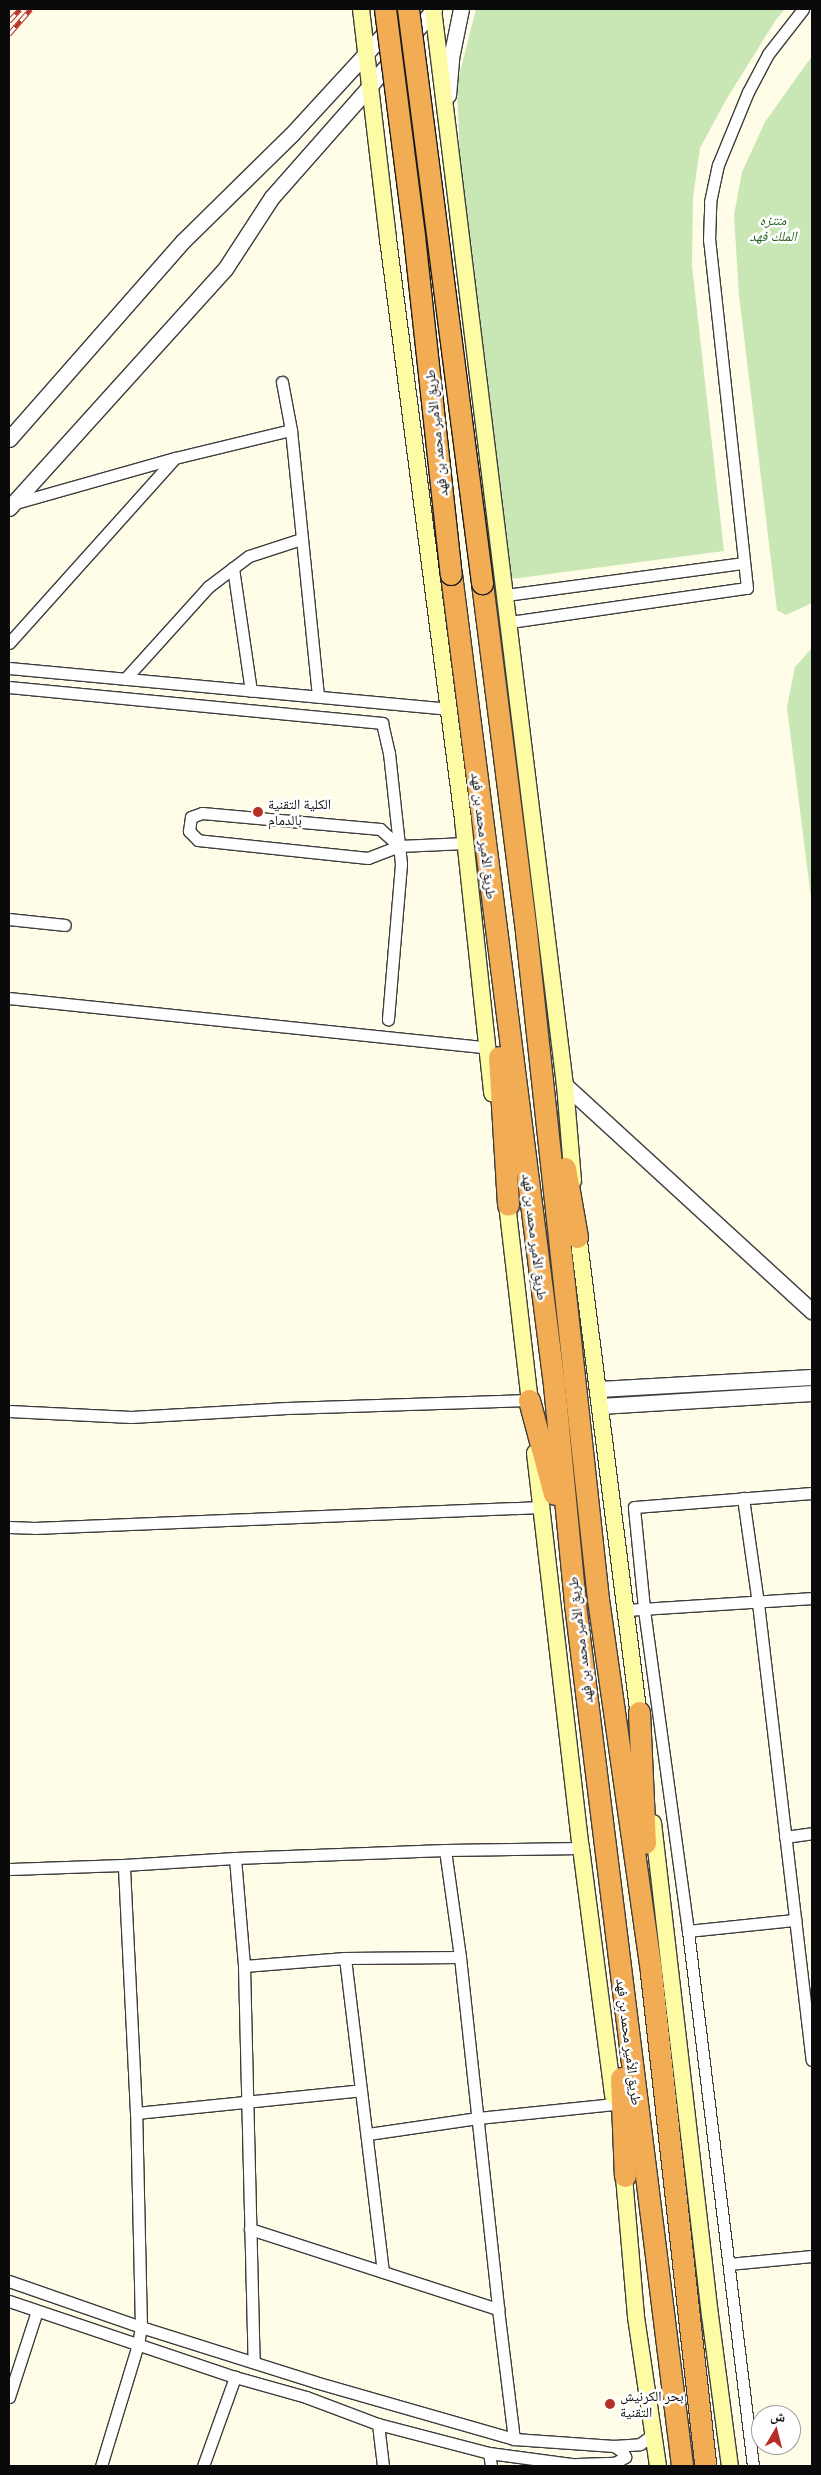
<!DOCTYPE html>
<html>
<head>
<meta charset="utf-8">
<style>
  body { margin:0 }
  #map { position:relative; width:821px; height:2475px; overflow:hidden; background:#fffce8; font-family:"Source Serif 4","Noto Naskh Arabic",serif }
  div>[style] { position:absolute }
  .green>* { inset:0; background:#c9e7b4 }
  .roads { filter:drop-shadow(1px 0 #3d3d3d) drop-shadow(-1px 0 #3d3d3d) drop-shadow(0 1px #3d3d3d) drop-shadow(0 -1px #3d3d3d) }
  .minor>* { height:11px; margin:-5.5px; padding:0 5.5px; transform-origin:5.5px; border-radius:5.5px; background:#fff }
  .tertiary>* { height:15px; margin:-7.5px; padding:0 7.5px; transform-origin:7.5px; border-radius:7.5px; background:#fff }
  .secondary>* { height:16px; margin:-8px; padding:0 8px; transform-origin:8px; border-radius:8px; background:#fdfca5 }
  .motorway>* { height:21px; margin:-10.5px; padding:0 10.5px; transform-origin:10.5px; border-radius:10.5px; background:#f1ac54 }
  .rail>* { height:5px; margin-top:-2.5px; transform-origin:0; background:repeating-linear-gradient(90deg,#fff 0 9px,#b62f27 0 18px); box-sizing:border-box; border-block:1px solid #b62f27 }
  .bridges { filter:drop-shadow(1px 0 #1b1b1b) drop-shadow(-1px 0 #1b1b1b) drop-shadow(0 1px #1b1b1b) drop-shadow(0 -1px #1b1b1b) }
  .motorway-bridge>* { height:21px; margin:-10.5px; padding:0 10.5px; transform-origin:10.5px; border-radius:10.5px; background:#f1ac54 }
  .dots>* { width:14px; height:14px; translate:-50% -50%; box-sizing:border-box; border:2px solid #fff; border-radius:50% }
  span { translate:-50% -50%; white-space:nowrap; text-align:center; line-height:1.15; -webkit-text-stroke:5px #fff; paint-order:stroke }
  .park-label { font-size:14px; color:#245f1d; font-style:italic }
  .street-label { font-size:14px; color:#0a0a0a }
  .poi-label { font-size:14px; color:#0a0a0a }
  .left { translate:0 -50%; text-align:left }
  .frame { position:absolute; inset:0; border:10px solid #0a0a0a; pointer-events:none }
  .north { position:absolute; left:751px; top:2405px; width:50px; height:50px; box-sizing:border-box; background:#fff; border:1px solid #9d9d9d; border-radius:50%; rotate:8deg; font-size:14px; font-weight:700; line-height:20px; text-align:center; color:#0a0a0a }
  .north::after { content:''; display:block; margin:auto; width:18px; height:22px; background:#b62f27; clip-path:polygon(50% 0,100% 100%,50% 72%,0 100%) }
</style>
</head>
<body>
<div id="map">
  <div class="green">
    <div style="clip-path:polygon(476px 9px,785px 9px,775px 21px,726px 100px,700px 148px,693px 197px,692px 266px,724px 551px,511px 579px,460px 164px,457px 84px)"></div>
    <div style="clip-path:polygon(812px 56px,812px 603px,786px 615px,777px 610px,739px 295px,734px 215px,742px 172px,765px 122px)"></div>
    <div style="clip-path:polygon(812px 648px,812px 906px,787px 707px,795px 667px)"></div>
  </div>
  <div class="roads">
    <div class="minor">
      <div style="left:282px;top:382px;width:49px;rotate:79.4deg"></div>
      <div style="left:12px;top:504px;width:169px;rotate:-15.8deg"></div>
      <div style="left:175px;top:458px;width:119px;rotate:-13.6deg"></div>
      <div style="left:291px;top:430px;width:268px;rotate:84.2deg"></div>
      <div style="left:233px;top:568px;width:124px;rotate:81.7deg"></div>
      <div style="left:506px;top:595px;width:240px;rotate:-7.7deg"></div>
      <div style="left:510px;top:622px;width:239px;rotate:-8.2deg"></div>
      <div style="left:747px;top:588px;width:350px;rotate:-96.2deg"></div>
      <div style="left:709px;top:240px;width:38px;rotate:-88deg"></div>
      <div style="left:710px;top:202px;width:38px;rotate:-78deg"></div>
      <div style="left:718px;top:165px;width:79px;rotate:-67.7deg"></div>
      <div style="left:748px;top:92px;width:43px;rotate:-62.2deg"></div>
      <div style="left:768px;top:54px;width:57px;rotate:-52.1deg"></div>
      <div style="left:9px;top:643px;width:249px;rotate:-48.1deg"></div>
      <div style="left:9px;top:668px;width:443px;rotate:5.3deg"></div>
      <div style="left:125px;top:679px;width:124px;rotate:-47.9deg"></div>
      <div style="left:208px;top:587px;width:51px;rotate:-37.1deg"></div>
      <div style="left:249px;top:556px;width:55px;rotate:-18.1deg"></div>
      <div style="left:9px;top:687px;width:375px;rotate:5.5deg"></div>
      <div style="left:382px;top:723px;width:31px;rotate:77deg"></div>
      <div style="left:389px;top:753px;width:112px;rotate:83.8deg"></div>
      <div style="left:401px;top:864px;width:156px;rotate:94.8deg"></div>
      <div style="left:399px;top:846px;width:33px;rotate:159deg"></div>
      <div style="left:368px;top:858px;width:171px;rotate:-174deg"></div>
      <div style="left:198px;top:840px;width:13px;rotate:-135deg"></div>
      <div style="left:189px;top:831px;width:14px;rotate:-82deg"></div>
      <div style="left:191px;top:817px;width:12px;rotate:-20deg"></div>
      <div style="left:202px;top:813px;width:179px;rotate:5.1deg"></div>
      <div style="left:380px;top:829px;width:25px;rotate:42deg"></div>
      <div style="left:399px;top:846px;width:67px;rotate:-2.6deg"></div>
      <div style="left:9px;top:919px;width:56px;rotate:6.1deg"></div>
      <div style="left:9px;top:998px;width:480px;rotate:5.9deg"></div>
      <div style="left:9px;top:1411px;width:122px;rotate:2.8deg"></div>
      <div style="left:131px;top:1417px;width:156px;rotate:-3.3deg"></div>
      <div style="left:287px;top:1408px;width:242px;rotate:-1.9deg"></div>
      <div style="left:743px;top:1498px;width:106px;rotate:81.9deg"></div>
      <div style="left:758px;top:1603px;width:460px;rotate:83.3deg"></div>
      <div style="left:9px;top:1527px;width:25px;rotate:2deg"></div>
      <div style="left:34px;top:1528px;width:508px;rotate:-2.37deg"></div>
      <div style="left:627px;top:1610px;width:185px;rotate:-3.7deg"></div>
      <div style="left:785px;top:1837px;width:27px;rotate:-8deg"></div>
      <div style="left:445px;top:1850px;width:108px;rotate:82deg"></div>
      <div style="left:460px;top:1957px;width:354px;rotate:83.8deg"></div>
      <div style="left:498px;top:2309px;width:131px;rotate:83deg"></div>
      <div style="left:235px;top:1858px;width:108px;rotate:85.2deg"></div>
      <div style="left:244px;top:1966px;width:396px;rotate:88.6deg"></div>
      <div style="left:9px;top:1869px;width:115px;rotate:-2deg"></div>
      <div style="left:688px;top:1931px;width:108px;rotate:-5.9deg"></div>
      <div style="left:345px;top:1958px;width:316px;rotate:83.1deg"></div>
      <div style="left:244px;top:1966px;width:101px;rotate:-4.5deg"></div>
      <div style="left:345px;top:1958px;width:115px;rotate:-0.5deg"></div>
      <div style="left:136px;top:2113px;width:226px;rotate:-5.8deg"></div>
      <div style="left:368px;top:2134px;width:111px;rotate:-8.3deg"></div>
      <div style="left:478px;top:2118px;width:137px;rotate:-5.9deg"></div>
      <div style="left:250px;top:2229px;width:261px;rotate:17.9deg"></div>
      <div style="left:729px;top:2264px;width:83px;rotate:-5.5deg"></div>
      <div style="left:9px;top:2281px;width:140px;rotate:19.2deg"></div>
      <div style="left:141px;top:2327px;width:182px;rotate:17.5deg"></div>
      <div style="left:315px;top:2382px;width:207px;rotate:16deg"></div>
      <div style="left:514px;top:2439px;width:100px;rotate:4deg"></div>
      <div style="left:614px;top:2446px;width:26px;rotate:-4deg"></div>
      <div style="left:640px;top:2444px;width:17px;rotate:-36deg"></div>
      <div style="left:9px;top:2301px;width:238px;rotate:18.6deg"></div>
      <div style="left:235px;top:2377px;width:74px;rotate:15.7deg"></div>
      <div style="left:306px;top:2397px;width:77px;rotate:20.6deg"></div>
      <div style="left:378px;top:2424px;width:115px;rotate:14.6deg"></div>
      <div style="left:489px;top:2453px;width:98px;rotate:7.6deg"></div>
      <div style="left:9px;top:2397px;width:90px;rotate:-72deg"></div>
      <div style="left:378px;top:2424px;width:42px;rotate:83.2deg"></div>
      <div style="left:489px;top:2453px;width:13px;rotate:81deg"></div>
      <div style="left:577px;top:2464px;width:38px;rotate:-2deg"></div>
      <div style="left:615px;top:2463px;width:12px;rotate:-31deg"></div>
      <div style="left:625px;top:2457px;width:5px;rotate:-112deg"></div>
      <div style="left:623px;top:2452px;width:11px;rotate:-146deg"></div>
      <div style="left:101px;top:2466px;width:127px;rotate:-73.1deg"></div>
      <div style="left:138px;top:2344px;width:17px;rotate:-80deg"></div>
      <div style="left:141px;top:2327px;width:214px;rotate:-91.3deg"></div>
      <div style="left:136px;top:2113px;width:248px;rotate:-92.8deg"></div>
      <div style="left:124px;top:1865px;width:111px;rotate:-3.6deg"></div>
      <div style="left:235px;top:1858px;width:210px;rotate:-2.2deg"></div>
      <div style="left:445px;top:1850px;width:136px;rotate:-0.8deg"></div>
      <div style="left:203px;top:2466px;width:95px;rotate:-70.2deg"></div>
      <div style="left:753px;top:2466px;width:539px;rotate:-96.93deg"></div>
      <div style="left:688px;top:1931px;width:326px;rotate:-97.8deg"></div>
      <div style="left:644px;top:1608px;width:101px;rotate:-95.7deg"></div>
      <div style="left:634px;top:1507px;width:179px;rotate:-4.5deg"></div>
    </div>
    <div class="tertiary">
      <div style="left:448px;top:95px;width:37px;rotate:-85deg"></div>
      <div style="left:451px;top:58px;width:50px;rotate:-78.5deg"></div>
      <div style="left:9px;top:439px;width:264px;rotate:-48.7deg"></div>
      <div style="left:183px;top:241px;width:151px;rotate:-44.5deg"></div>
      <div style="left:291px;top:135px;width:171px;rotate:-47.4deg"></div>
      <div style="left:9px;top:508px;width:322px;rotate:-47.9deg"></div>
      <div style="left:225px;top:269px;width:86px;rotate:-56.9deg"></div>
      <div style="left:272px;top:197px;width:147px;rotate:-48.6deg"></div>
      <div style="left:369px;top:87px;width:102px;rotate:-50.2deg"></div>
      <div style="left:565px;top:1085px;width:335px;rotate:42.5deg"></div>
      <div style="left:599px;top:1389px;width:213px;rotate:-3.2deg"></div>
      <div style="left:600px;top:1406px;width:212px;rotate:-3.5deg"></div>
    </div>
    <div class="secondary">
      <div style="left:361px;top:9px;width:232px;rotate:83.3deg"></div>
      <div style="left:388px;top:239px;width:586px;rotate:82.64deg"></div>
      <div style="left:463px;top:820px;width:275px;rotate:83.9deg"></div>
      <div style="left:433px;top:9px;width:1084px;rotate:83.01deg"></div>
      <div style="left:565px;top:1085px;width:96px;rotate:85.2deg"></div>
      <div style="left:506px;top:1195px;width:217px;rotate:83.4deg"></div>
      <div style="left:577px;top:1226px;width:500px;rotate:82.8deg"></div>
      <div style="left:535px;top:1453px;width:398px;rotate:83.4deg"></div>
      <div style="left:581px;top:1848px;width:250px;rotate:82.6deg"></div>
      <div style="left:653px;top:1823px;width:495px;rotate:83.4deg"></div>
      <div style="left:710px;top:2315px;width:152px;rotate:82.5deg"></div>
      <div style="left:623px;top:2165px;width:153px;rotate:85.1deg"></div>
      <div style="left:636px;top:2317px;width:151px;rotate:81.6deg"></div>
    </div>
    <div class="motorway">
      <div style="left:451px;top:574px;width:818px;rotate:82.76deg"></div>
      <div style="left:554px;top:1385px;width:220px;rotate:84.5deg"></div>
      <div style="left:575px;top:1604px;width:869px;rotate:82.92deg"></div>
      <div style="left:482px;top:583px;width:352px;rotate:82.8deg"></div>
      <div style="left:526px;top:932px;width:671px;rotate:83.84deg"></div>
      <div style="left:598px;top:1599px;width:378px;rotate:81.9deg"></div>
      <div style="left:651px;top:1973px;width:496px;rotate:83.7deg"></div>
      <div style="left:499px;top:1057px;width:148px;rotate:86.5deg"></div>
      <div style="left:565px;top:1168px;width:70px;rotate:80.1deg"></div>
      <div style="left:529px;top:1400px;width:97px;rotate:75.1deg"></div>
      <div style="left:639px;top:1712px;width:131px;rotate:87.4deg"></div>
      <div style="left:621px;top:2078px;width:98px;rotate:87.7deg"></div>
    </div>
  </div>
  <div class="rail">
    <div style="left:9px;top:21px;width:16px;rotate:-47deg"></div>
    <div style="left:9px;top:34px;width:33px;rotate:-49deg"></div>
  </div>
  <div class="bridges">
    <div class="motorway-bridge">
      <div style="left:385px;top:9px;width:229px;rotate:82.7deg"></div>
      <div style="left:414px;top:236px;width:340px;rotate:83.8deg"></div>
      <div style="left:408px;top:9px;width:579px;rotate:82.65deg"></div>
    </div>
  </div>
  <div class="dots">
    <div style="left:258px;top:812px;background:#b62f27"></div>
    <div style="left:610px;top:2404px;background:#b62f27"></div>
  </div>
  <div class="park-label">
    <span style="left:773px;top:228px">منتزه<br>الملك فهد</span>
  </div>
  <div class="street-label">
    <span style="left:436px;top:433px;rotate:-96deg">طريق الأمير محمد بن فهد</span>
    <span style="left:484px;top:836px;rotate:83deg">طريق الأمير محمد بن فهد</span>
    <span style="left:535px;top:1237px;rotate:83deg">طريق الأمير محمد بن فهد</span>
    <span style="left:580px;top:1640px;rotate:-97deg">طريق الأمير محمد بن فهد</span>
    <span style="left:629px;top:2042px;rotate:83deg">طريق الأمير محمد بن فهد</span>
  </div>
  <div class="poi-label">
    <span class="left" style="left:268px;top:812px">الكلية التقنية<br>بالدمام</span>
    <span class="left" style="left:620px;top:2404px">بحر الكرنيش<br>التقنية</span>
  </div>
  <div class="frame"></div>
  <div class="north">ش</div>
</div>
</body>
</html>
